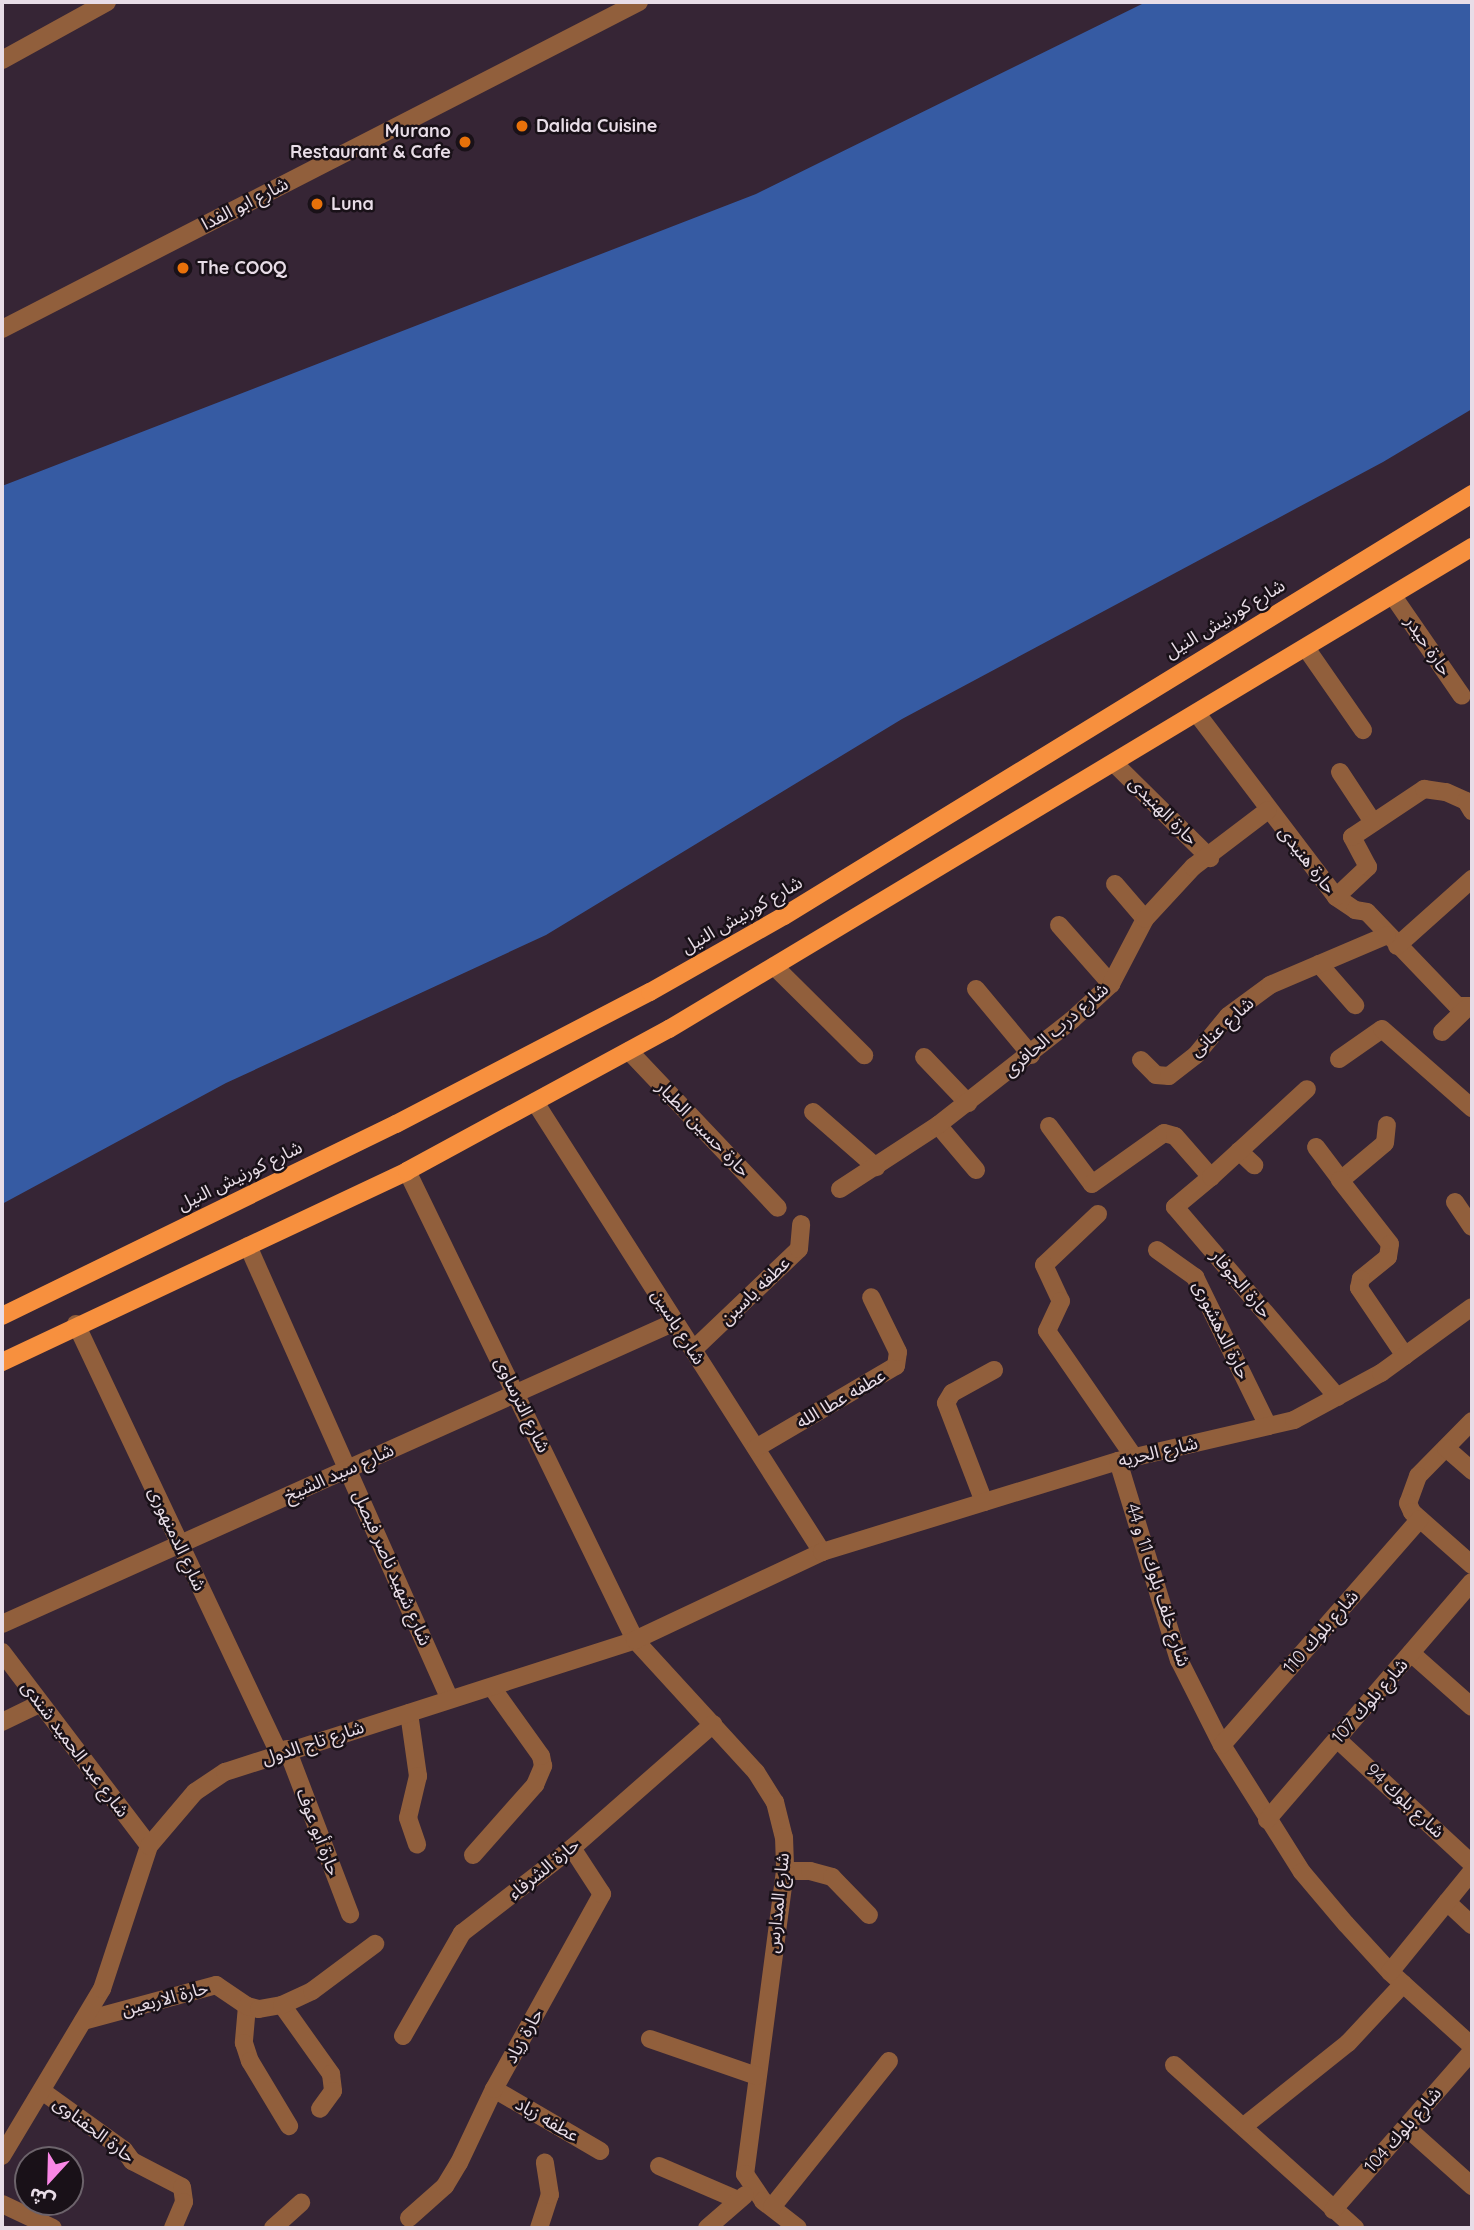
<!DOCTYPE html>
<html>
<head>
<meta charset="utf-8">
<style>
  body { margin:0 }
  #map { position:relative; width:1474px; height:2230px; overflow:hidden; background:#362535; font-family:Quicksand,"Noto Sans Arabic",sans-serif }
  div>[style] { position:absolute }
  .water>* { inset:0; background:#365ba3 }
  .minor>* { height:18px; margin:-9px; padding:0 9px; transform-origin:9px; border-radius:9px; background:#915f3c }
  .major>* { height:18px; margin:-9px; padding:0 9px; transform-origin:9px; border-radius:9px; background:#f7903e }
  .dots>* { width:19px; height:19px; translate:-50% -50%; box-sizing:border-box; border:4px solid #191118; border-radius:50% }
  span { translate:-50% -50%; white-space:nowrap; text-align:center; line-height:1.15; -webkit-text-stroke:5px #191118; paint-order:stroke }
  .poi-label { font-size:18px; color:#e8dde7; font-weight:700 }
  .left { translate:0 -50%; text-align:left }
  .right { translate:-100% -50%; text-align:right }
  .street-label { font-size:18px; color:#e8dde7 }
  .frame { position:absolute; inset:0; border:4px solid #e8dde7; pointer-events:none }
  .north { position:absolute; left:14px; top:2146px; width:70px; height:70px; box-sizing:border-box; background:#191118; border:2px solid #6c636b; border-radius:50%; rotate:202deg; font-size:19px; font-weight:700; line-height:28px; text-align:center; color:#e8dde7 }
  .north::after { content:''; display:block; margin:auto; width:24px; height:32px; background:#fa87e6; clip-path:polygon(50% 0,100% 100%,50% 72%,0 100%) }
</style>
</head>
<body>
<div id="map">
  <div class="water">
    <div style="clip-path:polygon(1146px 2px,1472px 2px,1472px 409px,1383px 462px,902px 719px,546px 935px,226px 1083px,2px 1204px,2px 486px,756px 194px)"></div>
  </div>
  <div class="minor">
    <div style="left:2px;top:60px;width:120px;rotate:-28.9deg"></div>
    <div style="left:2px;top:329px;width:716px;rotate:-27.17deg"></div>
    <div style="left:1393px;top:596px;width:121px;rotate:55.4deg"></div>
    <div style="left:1306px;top:648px;width:100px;rotate:55.2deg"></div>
    <div style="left:1198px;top:715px;width:228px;rotate:52.8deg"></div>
    <div style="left:1336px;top:897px;width:23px;rotate:34deg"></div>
    <div style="left:1355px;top:910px;width:12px;rotate:9deg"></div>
    <div style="left:1367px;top:912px;width:130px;rotate:46.2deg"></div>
    <div style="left:1457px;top:1006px;width:15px"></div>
    <div style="left:1115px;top:764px;width:134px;rotate:44.7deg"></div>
    <div style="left:1340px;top:772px;width:60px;rotate:56.6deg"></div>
    <div style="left:1115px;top:884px;width:46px;rotate:49.4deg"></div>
    <div style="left:1336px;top:897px;width:44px;rotate:-43.2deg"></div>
    <div style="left:1368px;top:867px;width:34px;rotate:-118deg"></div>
    <div style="left:1352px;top:837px;width:87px;rotate:-33.7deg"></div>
    <div style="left:1424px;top:789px;width:22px;rotate:8deg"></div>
    <div style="left:1446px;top:792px;width:22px;rotate:24deg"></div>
    <div style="left:1466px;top:801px;width:12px;rotate:59deg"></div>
    <div style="left:1059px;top:925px;width:79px;rotate:48.6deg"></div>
    <div style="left:1397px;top:946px;width:101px;rotate:-41.8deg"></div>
    <div style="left:1319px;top:964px;width:55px;rotate:48.7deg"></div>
    <div style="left:774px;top:966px;width:127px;rotate:44.7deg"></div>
    <div style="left:976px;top:989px;width:86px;rotate:50.2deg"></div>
    <div style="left:1442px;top:1032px;width:36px;rotate:-44deg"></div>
    <div style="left:629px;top:1051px;width:216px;rotate:46.5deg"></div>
    <div style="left:924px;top:1057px;width:64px;rotate:46.3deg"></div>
    <div style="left:1339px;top:1059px;width:52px;rotate:-34.9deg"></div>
    <div style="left:1382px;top:1029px;width:120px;rotate:41.3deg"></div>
    <div style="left:1141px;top:1060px;width:21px;rotate:45deg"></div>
    <div style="left:1156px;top:1075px;width:13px;rotate:4deg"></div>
    <div style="left:1169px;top:1076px;width:34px;rotate:-38deg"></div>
    <div style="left:1196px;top:1055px;width:50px;rotate:-50.6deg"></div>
    <div style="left:1228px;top:1016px;width:52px;rotate:-36.4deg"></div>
    <div style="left:1270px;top:985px;width:127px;rotate:-23.1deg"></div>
    <div style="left:535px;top:1102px;width:534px;rotate:57.47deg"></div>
    <div style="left:813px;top:1112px;width:84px;rotate:41.1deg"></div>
    <div style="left:938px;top:1125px;width:59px;rotate:49.8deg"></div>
    <div style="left:1049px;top:1126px;width:72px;rotate:53.4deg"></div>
    <div style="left:1092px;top:1184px;width:88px;rotate:-35.3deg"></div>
    <div style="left:1164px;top:1133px;width:11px;rotate:15deg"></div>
    <div style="left:1175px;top:1136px;width:55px;rotate:48.7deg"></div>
    <div style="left:1211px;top:1177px;width:47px;rotate:140.2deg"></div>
    <div style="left:1175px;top:1207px;width:250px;rotate:49.5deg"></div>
    <div style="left:1316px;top:1147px;width:41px;rotate:52.9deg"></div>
    <div style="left:1341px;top:1180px;width:57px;rotate:-40.1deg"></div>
    <div style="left:1385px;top:1143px;width:18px;rotate:-84deg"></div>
    <div style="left:1239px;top:1151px;width:21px;rotate:43deg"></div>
    <div style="left:407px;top:1171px;width:521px;rotate:64.07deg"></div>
    <div style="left:635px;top:1640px;width:179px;rotate:47.5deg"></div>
    <div style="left:756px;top:1772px;width:36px;rotate:58deg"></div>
    <div style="left:775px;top:1802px;width:36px;rotate:76deg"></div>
    <div style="left:784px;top:1837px;width:34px;rotate:88deg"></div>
    <div style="left:785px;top:1871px;width:306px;rotate:97.5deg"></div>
    <div style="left:745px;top:2174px;width:32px;rotate:56deg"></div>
    <div style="left:763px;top:2201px;width:44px;rotate:37.6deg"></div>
    <div style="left:1211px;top:1177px;width:130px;rotate:-42.5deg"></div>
    <div style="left:1340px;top:1180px;width:81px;rotate:52deg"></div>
    <div style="left:1390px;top:1244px;width:13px;rotate:99deg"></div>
    <div style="left:1388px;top:1257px;width:35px;rotate:141deg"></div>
    <div style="left:1361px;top:1279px;width:9px;rotate:103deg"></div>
    <div style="left:1359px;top:1288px;width:82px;rotate:55.9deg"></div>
    <div style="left:840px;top:1189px;width:117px;rotate:-33.1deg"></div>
    <div style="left:938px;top:1125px;width:170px;rotate:-38.1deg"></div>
    <div style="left:1072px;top:1020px;width:53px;rotate:-42.7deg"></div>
    <div style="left:1111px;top:984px;width:73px;rotate:-62.4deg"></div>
    <div style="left:1145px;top:919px;width:71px;rotate:-47.3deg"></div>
    <div style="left:1193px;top:867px;width:94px;rotate:-37.2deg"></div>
    <div style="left:1455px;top:1202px;width:30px;rotate:56deg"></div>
    <div style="left:1098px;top:1214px;width:74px;rotate:136.6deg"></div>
    <div style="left:1044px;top:1265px;width:40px;rotate:65deg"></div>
    <div style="left:1061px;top:1301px;width:33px;rotate:115deg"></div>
    <div style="left:1047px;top:1331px;width:153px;rotate:55.4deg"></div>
    <div style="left:248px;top:1246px;width:496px;rotate:66deg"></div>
    <div style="left:1157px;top:1250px;width:47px;rotate:35.4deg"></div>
    <div style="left:1195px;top:1277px;width:166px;rotate:63.9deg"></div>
    <div style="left:76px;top:1324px;width:475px;rotate:64.7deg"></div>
    <div style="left:693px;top:1350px;width:146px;rotate:-43.6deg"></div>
    <div style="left:799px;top:1249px;width:25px;rotate:-85deg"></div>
    <div style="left:1472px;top:1421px;width:77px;rotate:134.5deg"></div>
    <div style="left:1418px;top:1476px;width:29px;rotate:110deg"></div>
    <div style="left:1408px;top:1503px;width:10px;rotate:66deg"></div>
    <div style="left:1412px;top:1512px;width:80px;rotate:41.5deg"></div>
    <div style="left:756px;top:1448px;width:162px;rotate:-30.4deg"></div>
    <div style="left:896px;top:1366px;width:14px;rotate:-82deg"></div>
    <div style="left:898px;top:1352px;width:61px;rotate:-116.1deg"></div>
    <div style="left:1446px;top:1448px;width:35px;rotate:41deg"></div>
    <div style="left:1118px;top:1461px;width:208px;rotate:73deg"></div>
    <div style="left:1179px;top:1660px;width:95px;rotate:63.2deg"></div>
    <div style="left:1222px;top:1745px;width:150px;rotate:57.8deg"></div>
    <div style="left:1302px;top:1872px;width:68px;rotate:49.8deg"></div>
    <div style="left:1346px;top:1924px;width:65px;rotate:47.5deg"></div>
    <div style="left:1390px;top:1972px;width:110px;rotate:42.1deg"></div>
    <div style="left:984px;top:1502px;width:106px;rotate:-111deg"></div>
    <div style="left:946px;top:1403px;width:12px;rotate:-59deg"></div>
    <div style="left:952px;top:1393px;width:48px;rotate:-28.7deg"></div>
    <div style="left:2px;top:1624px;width:738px;rotate:-24.17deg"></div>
    <div style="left:2px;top:1652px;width:243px;rotate:52.8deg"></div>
    <div style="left:1411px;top:1653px;width:81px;rotate:41.5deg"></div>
    <div style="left:409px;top:1713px;width:64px;rotate:81.9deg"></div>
    <div style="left:418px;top:1776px;width:43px;rotate:103.4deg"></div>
    <div style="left:408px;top:1818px;width:28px;rotate:71deg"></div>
    <div style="left:2px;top:1722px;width:41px;rotate:-25.9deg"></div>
    <div style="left:1337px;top:1739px;width:184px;rotate:42.8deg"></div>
    <div style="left:1222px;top:1745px;width:300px;rotate:-48.8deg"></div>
    <div style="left:287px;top:1749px;width:177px;rotate:69.1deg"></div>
    <div style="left:1267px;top:1820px;width:314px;rotate:-49.3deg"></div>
    <div style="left:473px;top:1855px;width:94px;rotate:-48.5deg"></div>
    <div style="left:535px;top:1785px;width:21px;rotate:-67deg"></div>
    <div style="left:543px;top:1766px;width:10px;rotate:-101deg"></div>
    <div style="left:541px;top:1756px;width:82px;rotate:-125.6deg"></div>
    <div style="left:785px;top:1871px;width:25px"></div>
    <div style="left:810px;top:1871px;width:23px;rotate:15deg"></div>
    <div style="left:832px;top:1877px;width:53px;rotate:45.8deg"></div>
    <div style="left:1447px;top:1902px;width:34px;rotate:43deg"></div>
    <div style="left:1390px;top:1972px;width:130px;rotate:-50.9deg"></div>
    <div style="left:282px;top:2005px;width:85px;rotate:54.6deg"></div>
    <div style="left:331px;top:2074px;width:17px;rotate:83deg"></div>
    <div style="left:333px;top:2091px;width:22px;rotate:126deg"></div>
    <div style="left:247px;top:2006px;width:37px;rotate:95deg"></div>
    <div style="left:244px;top:2043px;width:19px;rotate:72deg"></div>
    <div style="left:250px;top:2061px;width:76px;rotate:59deg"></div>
    <div style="left:83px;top:2021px;width:138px;rotate:-15.1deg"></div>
    <div style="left:216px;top:1985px;width:37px;rotate:34deg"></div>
    <div style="left:247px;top:2006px;width:12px;rotate:14deg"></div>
    <div style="left:259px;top:2009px;width:23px;rotate:-10deg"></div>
    <div style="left:282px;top:2005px;width:33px;rotate:-25deg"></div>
    <div style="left:312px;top:1991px;width:79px;rotate:-36.7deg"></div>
    <div style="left:403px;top:2036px;width:119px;rotate:-60.2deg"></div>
    <div style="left:462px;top:1933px;width:139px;rotate:-37.7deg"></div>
    <div style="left:572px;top:1848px;width:188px;rotate:-41.3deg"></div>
    <div style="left:650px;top:2039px;width:113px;rotate:19.1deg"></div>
    <div style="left:1174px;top:2065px;width:244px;rotate:42deg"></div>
    <div style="left:494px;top:2089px;width:123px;rotate:30.3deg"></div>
    <div style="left:42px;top:2091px;width:101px;rotate:35.7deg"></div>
    <div style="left:124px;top:2150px;width:14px;rotate:54deg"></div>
    <div style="left:132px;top:2161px;width:56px;rotate:27.5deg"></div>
    <div style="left:182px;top:2187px;width:15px;rotate:82deg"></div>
    <div style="left:184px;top:2202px;width:28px;rotate:113deg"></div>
    <div style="left:1244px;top:2126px;width:133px;rotate:-38.6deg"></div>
    <div style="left:1348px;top:2043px;width:81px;rotate:-47deg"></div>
    <div style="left:1406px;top:2127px;width:89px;rotate:41.8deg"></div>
    <div style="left:2px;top:2156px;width:195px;rotate:-59.1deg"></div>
    <div style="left:102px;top:1989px;width:151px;rotate:-71.8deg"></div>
    <div style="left:149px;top:1846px;width:71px;rotate:-49.6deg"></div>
    <div style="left:195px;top:1792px;width:36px;rotate:-34deg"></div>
    <div style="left:225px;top:1772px;width:431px;rotate:-17.8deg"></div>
    <div style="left:635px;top:1640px;width:207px;rotate:-25.2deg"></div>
    <div style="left:822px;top:1552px;width:310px;rotate:-17.1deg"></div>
    <div style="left:1118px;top:1461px;width:181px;rotate:-13.1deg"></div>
    <div style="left:1294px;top:1420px;width:99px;rotate:-28.4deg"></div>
    <div style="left:1381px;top:1373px;width:112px;rotate:-36deg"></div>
    <div style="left:659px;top:2166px;width:86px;rotate:23.3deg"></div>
    <div style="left:2px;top:2204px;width:56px;rotate:25.2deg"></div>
    <div style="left:772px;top:2207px;width:187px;rotate:-51.3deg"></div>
    <div style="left:1333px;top:2210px;width:211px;rotate:-48.8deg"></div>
    <div style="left:409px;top:2218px;width:48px;rotate:-41.6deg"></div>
    <div style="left:445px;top:2186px;width:27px;rotate:-59deg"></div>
    <div style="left:459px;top:2163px;width:82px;rotate:-64.7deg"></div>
    <div style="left:494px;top:2089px;width:223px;rotate:-61deg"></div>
    <div style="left:602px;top:1894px;width:55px;rotate:-123.1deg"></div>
    <div style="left:273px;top:2228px;width:38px;rotate:-42deg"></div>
    <div style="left:539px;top:2228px;width:35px;rotate:-72deg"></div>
    <div style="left:550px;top:2195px;width:33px;rotate:-99deg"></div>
    <div style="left:707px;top:2228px;width:50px;rotate:-41deg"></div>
  </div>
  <div class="major">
    <div style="left:2px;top:1316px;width:438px;rotate:-26deg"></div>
    <div style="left:396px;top:1124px;width:286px;rotate:-27.5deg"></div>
    <div style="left:650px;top:992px;width:154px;rotate:-29.6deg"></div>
    <div style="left:784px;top:916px;width:807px;rotate:-31.52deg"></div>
    <div style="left:2px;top:1362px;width:448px;rotate:-25.2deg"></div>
    <div style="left:407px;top:1171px;width:298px;rotate:-28.5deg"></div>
    <div style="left:669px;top:1029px;width:937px;rotate:-30.97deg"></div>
  </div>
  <div class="dots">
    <div style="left:522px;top:126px;background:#e8710a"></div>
    <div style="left:465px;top:142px;background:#e8710a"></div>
    <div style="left:317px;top:204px;background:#e8710a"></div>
    <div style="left:183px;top:268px;background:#e8710a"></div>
  </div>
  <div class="poi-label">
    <span class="left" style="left:536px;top:126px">Dalida Cuisine</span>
    <span class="right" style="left:451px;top:142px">Murano<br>Restaurant &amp; Cafe</span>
    <span class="left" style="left:331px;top:204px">Luna</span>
    <span class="left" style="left:197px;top:268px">The COOQ</span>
  </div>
  <div class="street-label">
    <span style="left:245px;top:204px;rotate:-27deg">شارع ابو الفدا</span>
    <span style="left:1225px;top:619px;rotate:-31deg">شارع كورنيش النيل</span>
    <span style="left:1428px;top:646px;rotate:56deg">حارة حيدر</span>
    <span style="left:1163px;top:811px;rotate:45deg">حارة الهنيدى</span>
    <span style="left:1307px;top:860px;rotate:52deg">حارة هنيدى</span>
    <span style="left:742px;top:915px;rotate:-30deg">شارع كورنيش النيل</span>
    <span style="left:1222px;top:1027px;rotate:-42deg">شارع عنانى</span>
    <span style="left:1056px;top:1030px;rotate:-41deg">شارع درب الحافرى</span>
    <span style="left:703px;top:1129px;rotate:46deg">حارة حسين الطيار</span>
    <span style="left:240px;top:1176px;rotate:-26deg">شارع كورنيش النيل</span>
    <span style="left:1241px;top:1284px;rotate:50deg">حارة الجوفار</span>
    <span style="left:755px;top:1291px;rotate:-44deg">عطفه ياسين</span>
    <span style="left:678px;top:1327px;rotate:58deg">شارع ياسين</span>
    <span style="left:1221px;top:1330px;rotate:64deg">حارة الدهشورى</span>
    <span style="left:841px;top:1399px;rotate:-30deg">عطفه عطا الله</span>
    <span style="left:522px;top:1405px;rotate:64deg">شارع الترساوى</span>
    <span style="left:1158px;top:1452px;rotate:-13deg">شارع الحريه</span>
    <span style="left:339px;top:1473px;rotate:-24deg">شارع سيد الشيخ</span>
    <span style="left:177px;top:1539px;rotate:65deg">شارع الدمنهورى</span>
    <span style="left:392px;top:1568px;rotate:66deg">شارع شهيد ناصر فيصل</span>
    <span style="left:1158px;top:1585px;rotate:72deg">شارع خلف بلوك 11 و 44</span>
    <span style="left:1321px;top:1632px;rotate:-49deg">شارع بلوك 110</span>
    <span style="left:1370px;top:1701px;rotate:-49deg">شارع بلوك 107</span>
    <span style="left:313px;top:1743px;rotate:-18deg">شارع تاج الدول</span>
    <span style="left:75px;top:1749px;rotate:53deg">شارع عبد الحميد شندى</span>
    <span style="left:1405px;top:1801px;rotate:43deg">شارع بلوك 94</span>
    <span style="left:318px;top:1832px;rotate:69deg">حارة أبو عوف</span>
    <span style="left:544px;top:1869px;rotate:-39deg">حارة الشرفاء</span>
    <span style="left:778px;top:1903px;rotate:-84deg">شارع المدارس</span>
    <span style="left:165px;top:1999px;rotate:-15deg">حارة الاربعين</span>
    <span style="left:524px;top:2036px;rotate:-61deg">حارة زياد</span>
    <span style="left:547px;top:2120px;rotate:30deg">عطفه زياد</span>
    <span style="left:94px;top:2130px;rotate:37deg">حارة الحفناوى</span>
    <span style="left:1403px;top:2130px;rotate:-49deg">شارع بلوك 104</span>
  </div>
  <div class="frame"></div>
  <div class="north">ش</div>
</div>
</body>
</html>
